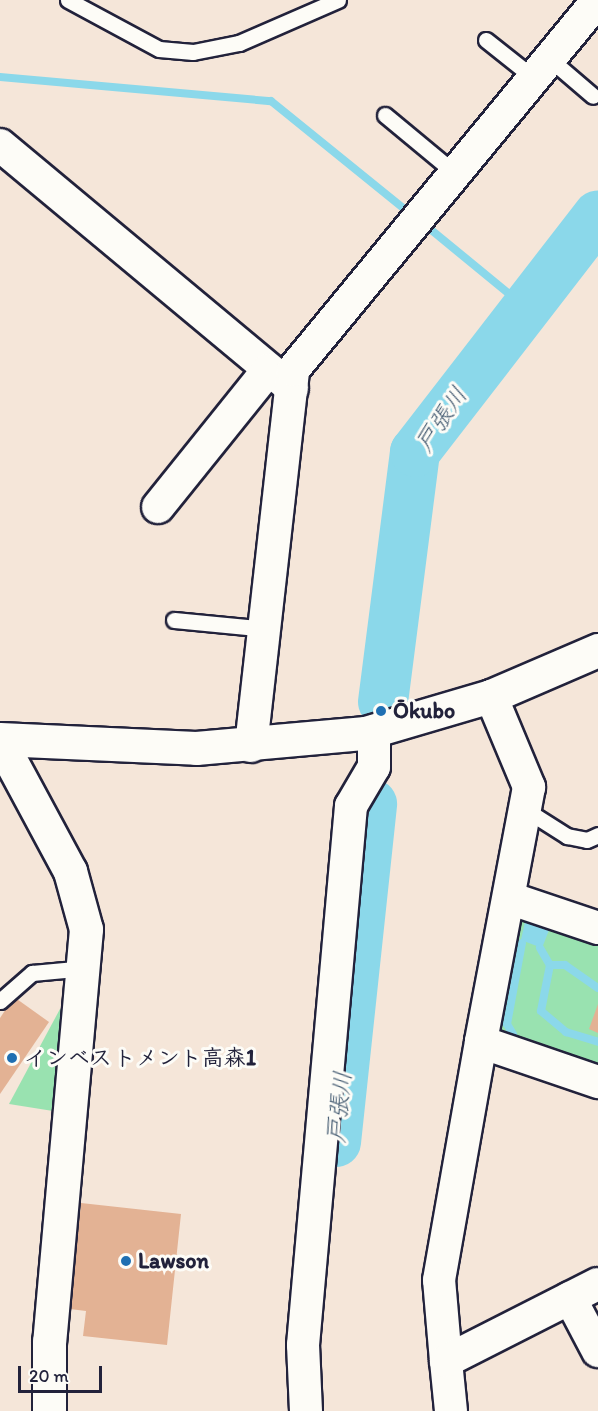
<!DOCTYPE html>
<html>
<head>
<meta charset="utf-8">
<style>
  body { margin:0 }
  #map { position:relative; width:598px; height:1411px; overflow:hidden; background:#f5e6d9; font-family:Itim,"Klee One",sans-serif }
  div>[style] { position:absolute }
  .green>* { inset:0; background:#99e2b0 }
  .water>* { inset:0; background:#8bd8ea }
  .stream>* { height:8px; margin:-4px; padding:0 4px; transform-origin:4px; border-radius:4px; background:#8bd8ea }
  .river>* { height:50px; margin:-25px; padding:0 25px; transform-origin:25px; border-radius:25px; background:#8bd8ea }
  .building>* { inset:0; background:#e3b294 }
  .roads { filter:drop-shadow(2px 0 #22223b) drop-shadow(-2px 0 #22223b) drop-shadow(0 2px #22223b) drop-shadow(0 -2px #22223b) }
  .lane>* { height:15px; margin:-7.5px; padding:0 7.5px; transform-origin:7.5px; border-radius:7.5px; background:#fdfcf7 }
  .street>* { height:32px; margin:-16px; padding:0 16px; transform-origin:16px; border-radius:16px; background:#fdfcf7 }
  .secondary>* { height:33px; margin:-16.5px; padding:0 16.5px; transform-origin:16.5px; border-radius:16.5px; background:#fdfcf7 }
  .dots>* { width:16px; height:16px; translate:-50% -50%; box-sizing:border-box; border:3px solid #fdfcf7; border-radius:50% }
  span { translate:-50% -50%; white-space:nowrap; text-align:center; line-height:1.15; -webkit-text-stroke:6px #fdfcf7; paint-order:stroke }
  .poi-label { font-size:22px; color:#22223b; font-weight:700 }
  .left { translate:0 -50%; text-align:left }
  .water-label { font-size:24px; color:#425970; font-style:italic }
  .scale { position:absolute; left:18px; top:1366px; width:84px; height:27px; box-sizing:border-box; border:3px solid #22223b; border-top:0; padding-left:8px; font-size:18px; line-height:21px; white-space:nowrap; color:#22223b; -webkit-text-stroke:4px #fdfcf7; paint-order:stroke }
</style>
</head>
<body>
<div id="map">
  <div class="green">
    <div style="clip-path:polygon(532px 916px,598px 938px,598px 1072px,510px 1041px,499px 1029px,519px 922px)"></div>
    <div style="clip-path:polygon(60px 1009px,64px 1011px,53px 1111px,9px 1104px)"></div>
  </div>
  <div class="water">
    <div style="clip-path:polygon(532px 919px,551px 925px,542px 948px,521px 940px,525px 922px)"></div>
  </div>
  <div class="stream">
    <div style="left:0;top:77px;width:272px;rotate:5.1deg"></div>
    <div style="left:271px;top:101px;width:176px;rotate:39deg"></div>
    <div style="left:424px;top:224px;width:131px;rotate:39.4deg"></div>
    <div style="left:540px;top:948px;width:20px;rotate:60deg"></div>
    <div style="left:550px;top:965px;width:47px;rotate:101.1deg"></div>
    <div style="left:541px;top:1011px;width:33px;rotate:40deg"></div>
    <div style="left:566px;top:1032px;width:34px;rotate:17deg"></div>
    <div style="left:550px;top:965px;width:15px"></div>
    <div style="left:565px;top:965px;width:40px;rotate:34.9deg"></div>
    <div style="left:513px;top:1034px;width:12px;rotate:-121deg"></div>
    <div style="left:507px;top:1024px;width:82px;rotate:-79.5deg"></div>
  </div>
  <div class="river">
    <div style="left:383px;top:702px;width:252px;rotate:-82.7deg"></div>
    <div style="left:415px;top:452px;width:299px;rotate:-52.3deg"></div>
    <div style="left:336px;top:1142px;width:340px;rotate:-83.9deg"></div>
  </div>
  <div class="building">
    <div style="clip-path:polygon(14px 997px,49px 1022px,0 1094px,0 1018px)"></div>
    <div style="clip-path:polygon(598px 1004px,598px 1033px,589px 1029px)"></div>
    <div style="clip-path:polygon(81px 1203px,181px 1214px,167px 1345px,83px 1336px,86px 1311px,70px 1309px)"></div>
  </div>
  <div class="roads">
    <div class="lane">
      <div style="left:68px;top:0;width:103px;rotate:28.3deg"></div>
      <div style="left:159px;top:49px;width:34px;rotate:5deg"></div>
      <div style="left:193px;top:52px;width:47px;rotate:-11.1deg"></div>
      <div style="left:239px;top:43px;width:108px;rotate:-23.5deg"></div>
      <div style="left:486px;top:40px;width:63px;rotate:38.5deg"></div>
      <div style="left:551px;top:60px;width:55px;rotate:40.6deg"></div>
      <div style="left:385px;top:115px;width:92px;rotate:39.7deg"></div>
      <div style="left:174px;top:620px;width:94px;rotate:5.5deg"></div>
      <div style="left:526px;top:810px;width:49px;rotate:32.4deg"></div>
      <div style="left:567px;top:836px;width:20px;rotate:11deg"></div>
      <div style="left:587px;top:840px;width:12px;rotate:-24deg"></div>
      <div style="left:0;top:1001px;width:43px;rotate:-41.2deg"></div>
      <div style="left:32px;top:973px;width:54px;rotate:-5.3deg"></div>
    </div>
    <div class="street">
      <div style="left:0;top:145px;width:380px;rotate:39.8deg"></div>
      <div style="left:158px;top:507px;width:176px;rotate:-51.2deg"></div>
      <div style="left:491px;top:696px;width:99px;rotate:67.3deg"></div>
      <div style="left:529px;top:787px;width:259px;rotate:100.7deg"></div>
      <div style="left:481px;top:1042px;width:124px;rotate:18.9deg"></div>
      <div style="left:251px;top:746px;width:378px;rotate:-83.6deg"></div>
      <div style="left:293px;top:370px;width:480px;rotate:-50.5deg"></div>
      <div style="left:509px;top:898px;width:94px;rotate:18.6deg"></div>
      <div style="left:570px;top:1298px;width:60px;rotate:62.2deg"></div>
      <div style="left:446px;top:1361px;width:81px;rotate:-94.9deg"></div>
      <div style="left:439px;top:1280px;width:242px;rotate:-80deg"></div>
      <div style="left:306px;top:1411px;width:66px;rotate:-92.6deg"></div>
      <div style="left:303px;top:1345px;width:541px;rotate:-84.91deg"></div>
      <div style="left:351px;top:806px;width:45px;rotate:-59.5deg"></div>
      <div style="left:374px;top:767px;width:36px;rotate:-90deg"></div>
      <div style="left:451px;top:1411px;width:50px;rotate:-95.7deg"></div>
      <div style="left:446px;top:1361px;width:170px;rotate:-26.9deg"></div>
    </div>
    <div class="secondary">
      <div style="left:0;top:739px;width:196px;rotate:2.6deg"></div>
      <div style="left:196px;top:748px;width:170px;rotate:-5.1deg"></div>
      <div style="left:365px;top:733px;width:131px;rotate:-16.4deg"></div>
      <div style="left:491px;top:696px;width:116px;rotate:-23.3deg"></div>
      <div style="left:0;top:741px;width:148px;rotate:61.7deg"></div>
      <div style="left:70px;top:871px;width:60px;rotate:74.6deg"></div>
      <div style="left:86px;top:929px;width:414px;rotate:95.1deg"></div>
      <div style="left:49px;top:1341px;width:70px;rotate:90deg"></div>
    </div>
  </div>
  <div class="dots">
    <div style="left:381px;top:711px;background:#1f6fb2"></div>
    <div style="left:12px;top:1058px;background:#1f6fb2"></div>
    <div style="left:126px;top:1261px;background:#1f6fb2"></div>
  </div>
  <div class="poi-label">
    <span class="left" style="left:393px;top:711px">Ōkubo</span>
    <span class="left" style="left:24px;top:1058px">インベストメント高森1</span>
    <span class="left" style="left:138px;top:1261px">Lawson</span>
  </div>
  <div class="water-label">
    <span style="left:441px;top:419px;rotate:-56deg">戸張川</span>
    <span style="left:339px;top:1107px;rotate:-84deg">戸張川</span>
  </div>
  <div class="scale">20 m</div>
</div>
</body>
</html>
